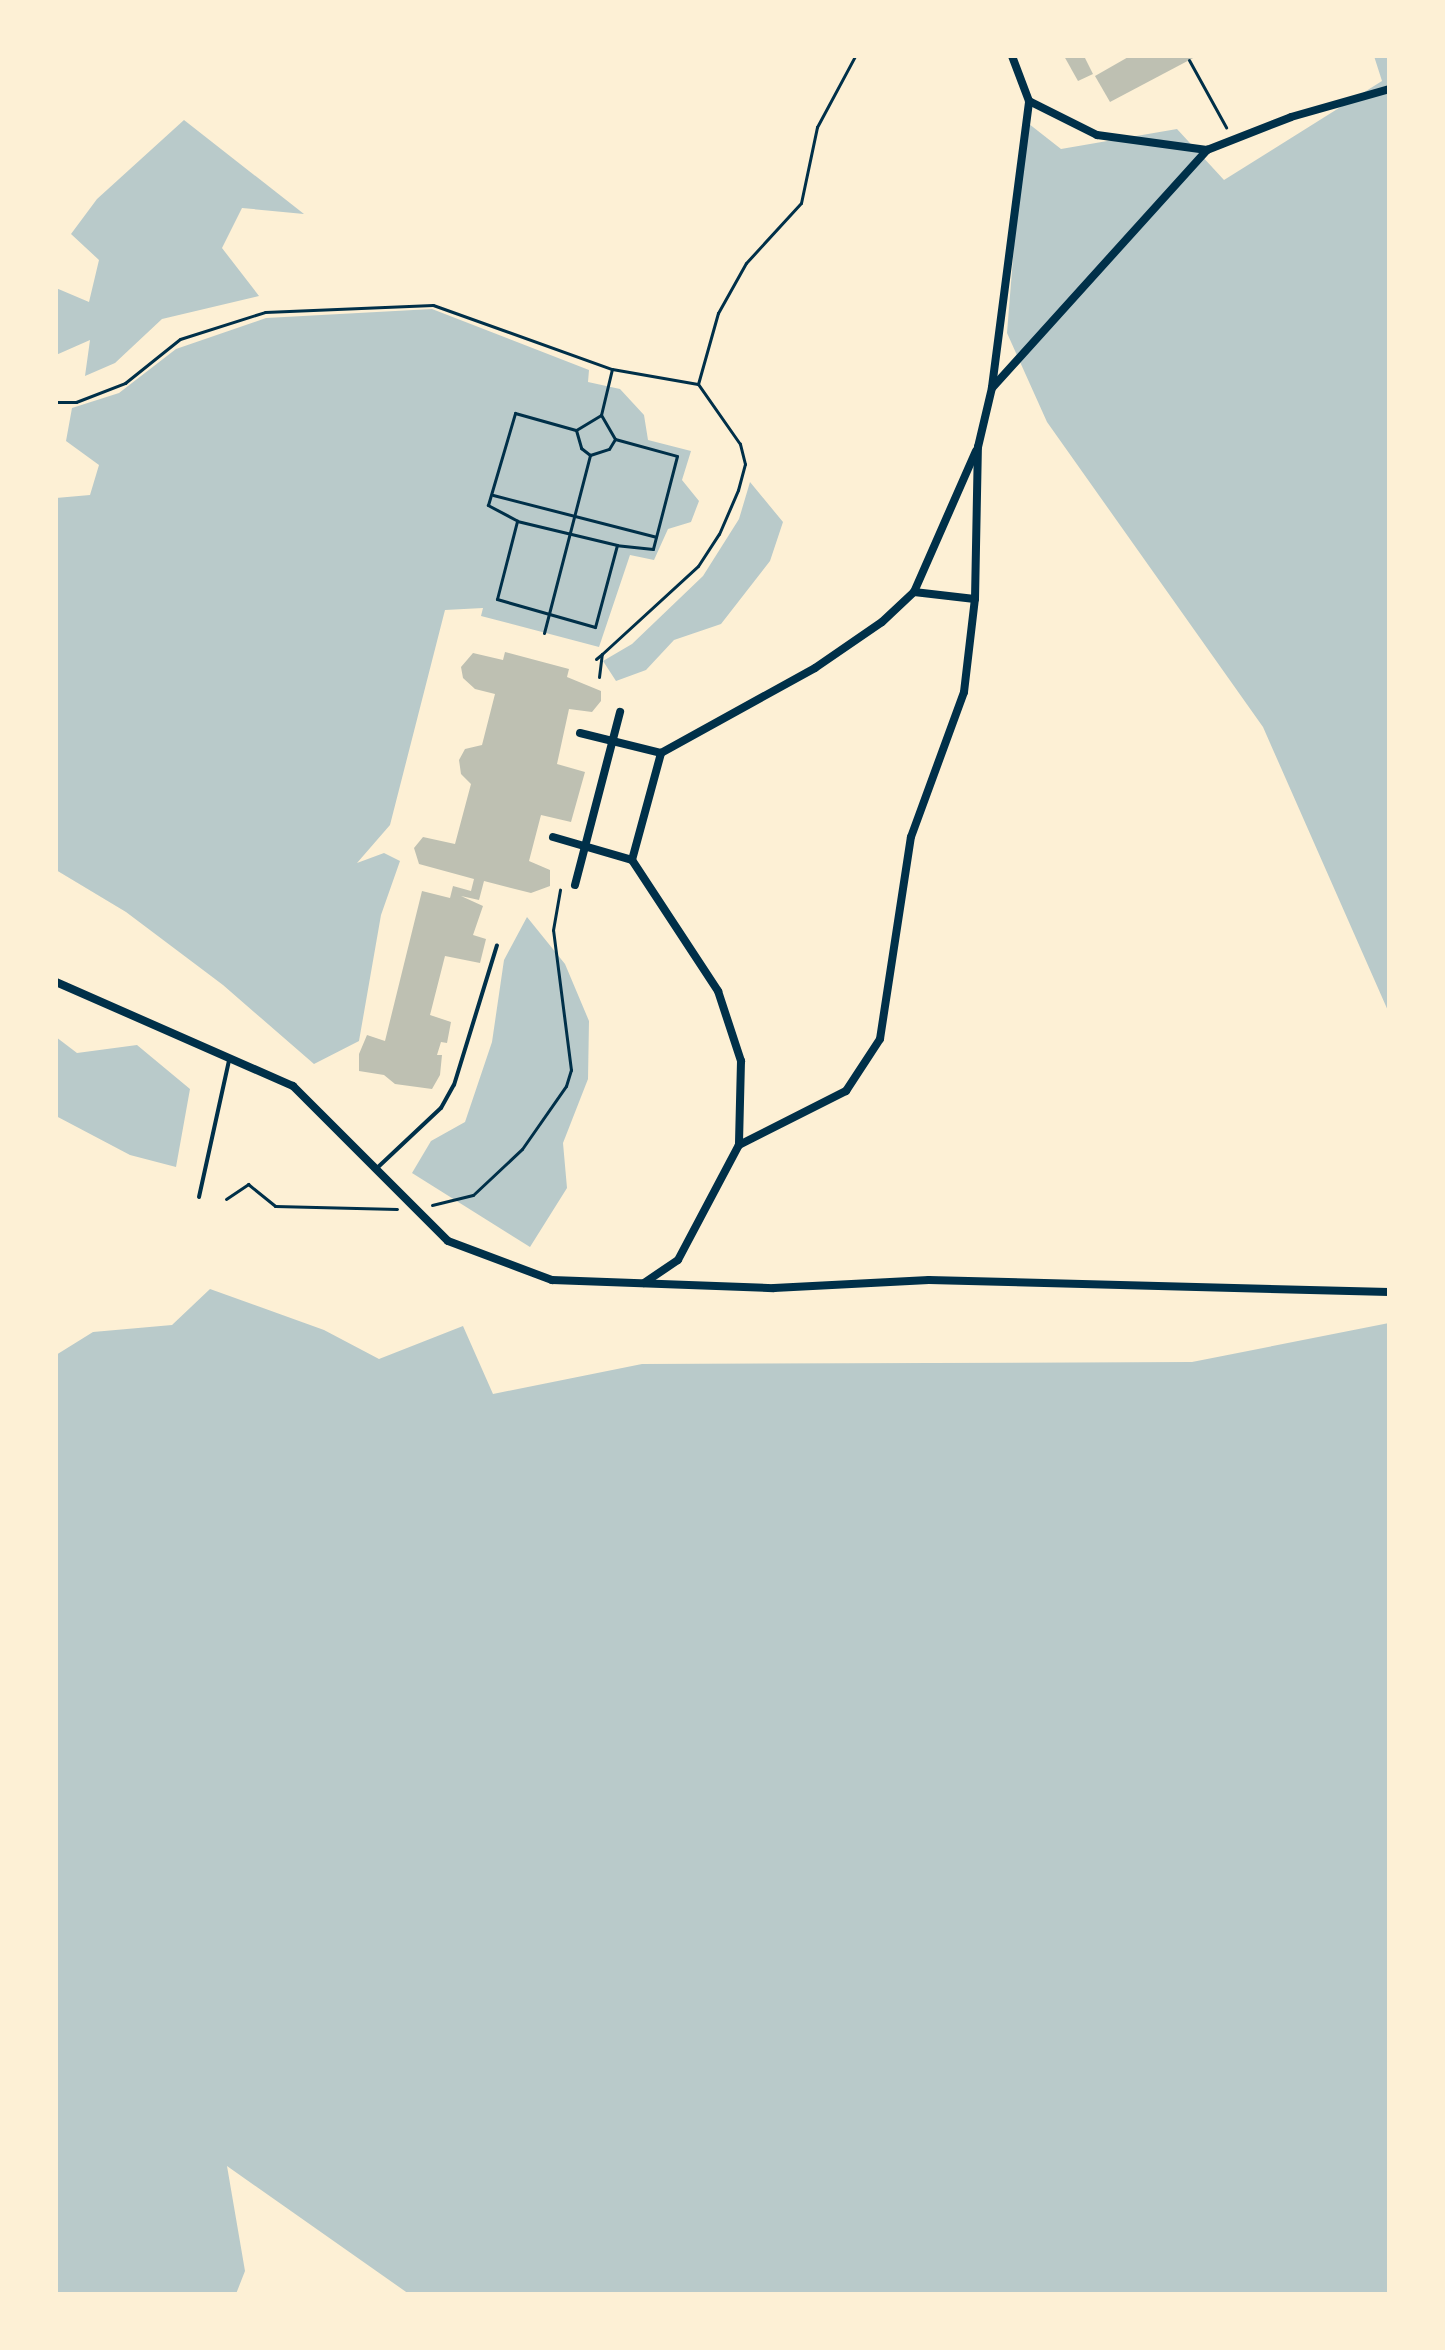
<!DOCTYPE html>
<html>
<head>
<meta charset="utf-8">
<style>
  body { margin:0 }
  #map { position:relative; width:1445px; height:2350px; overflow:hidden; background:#fdf0d5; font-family:Jost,sans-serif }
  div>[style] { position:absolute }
  .green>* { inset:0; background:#b9caca }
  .building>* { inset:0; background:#bec0b2 }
  .path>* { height:3px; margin:-1.5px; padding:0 1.5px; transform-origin:1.5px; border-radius:1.5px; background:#003049 }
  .service>* { height:4px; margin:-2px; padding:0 2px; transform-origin:2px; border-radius:2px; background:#003049 }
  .minor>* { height:8px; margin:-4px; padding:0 4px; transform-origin:4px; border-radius:4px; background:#003049 }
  span { translate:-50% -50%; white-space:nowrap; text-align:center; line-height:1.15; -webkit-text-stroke:8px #fdf0d5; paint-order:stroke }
  .frame { position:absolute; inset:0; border:58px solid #fdf0d5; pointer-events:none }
</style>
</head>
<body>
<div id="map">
  <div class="green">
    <div style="clip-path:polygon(1374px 56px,1389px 56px,1389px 1013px,1263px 727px,1047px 422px,1007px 333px,1024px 120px,1061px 149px,1177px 129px,1224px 180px,1382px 81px)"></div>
    <div style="clip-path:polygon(184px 120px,304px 214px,242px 208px,222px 248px,259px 296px,162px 319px,115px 363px,85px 376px,90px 340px,56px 355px,56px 288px,89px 302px,99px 260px,71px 234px,97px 199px)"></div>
    <div style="clip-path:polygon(432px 309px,589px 370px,588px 382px,620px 389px,644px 415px,648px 440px,691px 451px,682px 480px,699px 501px,691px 522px,668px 529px,654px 560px,630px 555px,599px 647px,481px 616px,483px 608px,445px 610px,390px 825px,357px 863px,384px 853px,400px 861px,381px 915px,359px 1041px,314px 1064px,223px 985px,126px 912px,56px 870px,56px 498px,90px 495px,99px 465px,66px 441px,72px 408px,119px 393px,176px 349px,266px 318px)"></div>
    <div style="clip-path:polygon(750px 482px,783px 522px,770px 561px,721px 624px,674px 640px,646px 670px,616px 681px,603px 661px,632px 644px,703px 576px,739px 519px)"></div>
    <div style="clip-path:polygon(527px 917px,565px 964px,589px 1021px,588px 1079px,563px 1143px,567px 1188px,530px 1247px,412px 1173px,431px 1141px,465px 1122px,492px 1042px,504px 960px)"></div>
    <div style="clip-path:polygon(56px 1037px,77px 1053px,137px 1045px,190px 1089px,176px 1167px,130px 1155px,56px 1116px)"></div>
    <div style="clip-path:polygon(210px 1289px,324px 1330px,379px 1359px,463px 1326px,493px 1394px,642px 1364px,1192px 1362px,1389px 1323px,1389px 2294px,409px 2294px,227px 2166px,245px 2271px,236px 2294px,56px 2294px,56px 1355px,93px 1332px,172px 1325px)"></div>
  </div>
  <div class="building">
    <div style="clip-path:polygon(1064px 56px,1084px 56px,1093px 74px,1078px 81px)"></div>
    <div style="clip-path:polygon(1130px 56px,1197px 56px,1110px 102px,1095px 76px)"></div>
    <div style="clip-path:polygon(505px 652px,569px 669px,567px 677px,601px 691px,601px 701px,592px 712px,569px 709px,557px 764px,585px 772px,571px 822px,541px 815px,529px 861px,550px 870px,550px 886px,531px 893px,484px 881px,479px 900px,461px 896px,483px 906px,473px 935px,486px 939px,480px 963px,445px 956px,430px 1015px,451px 1022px,447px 1043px,441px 1042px,437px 1055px,442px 1055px,440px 1075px,432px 1089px,395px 1084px,384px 1075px,359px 1071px,359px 1054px,367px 1035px,385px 1041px,422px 891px,450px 898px,453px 886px,471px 891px,474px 879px,419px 864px,414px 848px,423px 837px,455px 844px,471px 784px,461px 774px,459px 760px,465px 749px,482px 745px,495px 694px,475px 689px,463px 678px,461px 667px,473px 653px,503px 660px)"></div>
  </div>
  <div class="path">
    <div style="left:1189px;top:60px;width:77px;rotate:61.1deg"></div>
    <div style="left:56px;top:402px;width:20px"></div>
    <div style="left:76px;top:402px;width:53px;rotate:-21.2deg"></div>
    <div style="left:125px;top:383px;width:70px;rotate:-38.7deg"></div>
    <div style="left:180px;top:339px;width:89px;rotate:-17.6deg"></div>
    <div style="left:265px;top:312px;width:168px;rotate:-2.4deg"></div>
    <div style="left:433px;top:305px;width:190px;rotate:19.7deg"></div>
    <div style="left:612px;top:369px;width:87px;rotate:9.9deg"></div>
    <div style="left:601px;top:415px;width:47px;rotate:-76.6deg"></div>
    <div style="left:615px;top:439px;width:28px;rotate:-120deg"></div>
    <div style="left:601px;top:415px;width:29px;rotate:149deg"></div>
    <div style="left:576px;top:430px;width:19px;rotate:74deg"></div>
    <div style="left:581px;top:448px;width:11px;rotate:38deg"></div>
    <div style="left:590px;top:455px;width:20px;rotate:-18deg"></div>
    <div style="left:609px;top:449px;width:12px;rotate:-59deg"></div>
    <div style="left:615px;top:439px;width:64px;rotate:15.3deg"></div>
    <div style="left:677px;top:456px;width:96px;rotate:104.5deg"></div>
    <div style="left:653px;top:549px;width:36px;rotate:-174deg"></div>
    <div style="left:493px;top:495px;width:168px;rotate:14.4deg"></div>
    <div style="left:516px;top:520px;width:32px;rotate:-152deg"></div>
    <div style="left:488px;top:505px;width:96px;rotate:-73.6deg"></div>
    <div style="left:515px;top:413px;width:63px;rotate:15.6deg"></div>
    <div style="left:517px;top:521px;width:103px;rotate:13.5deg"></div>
    <div style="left:617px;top:545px;width:85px;rotate:105deg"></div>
    <div style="left:595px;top:627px;width:102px;rotate:-164.1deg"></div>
    <div style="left:497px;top:599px;width:81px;rotate:-75.6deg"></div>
    <div style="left:544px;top:633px;width:184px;rotate:-75.5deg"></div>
    <div style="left:596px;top:659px;width:8px;rotate:-40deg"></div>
    <div style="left:599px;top:677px;width:23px;rotate:-83deg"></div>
    <div style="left:602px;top:654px;width:130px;rotate:-42.5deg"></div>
    <div style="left:698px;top:566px;width:38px;rotate:-57deg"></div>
    <div style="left:719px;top:534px;width:48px;rotate:-66.6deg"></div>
    <div style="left:738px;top:490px;width:27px;rotate:-75deg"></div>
    <div style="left:745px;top:464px;width:21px;rotate:-104deg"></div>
    <div style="left:740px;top:444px;width:73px;rotate:-125deg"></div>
    <div style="left:698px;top:384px;width:74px;rotate:-74.3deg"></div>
    <div style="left:718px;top:313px;width:57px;rotate:-60.8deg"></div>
    <div style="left:746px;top:263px;width:81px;rotate:-47.5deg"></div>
    <div style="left:801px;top:203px;width:78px;rotate:-78.1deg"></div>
    <div style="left:817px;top:127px;width:81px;rotate:-61.8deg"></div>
    <div style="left:226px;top:1199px;width:27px;rotate:-34deg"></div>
    <div style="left:248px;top:1184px;width:35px;rotate:39deg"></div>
    <div style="left:275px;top:1206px;width:122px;rotate:1.4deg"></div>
    <div style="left:432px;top:1205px;width:42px;rotate:-13.7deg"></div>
    <div style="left:473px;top:1195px;width:67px;rotate:-43.2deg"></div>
    <div style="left:522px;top:1149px;width:77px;rotate:-55.1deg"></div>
    <div style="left:566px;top:1086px;width:17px;rotate:-73deg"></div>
    <div style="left:571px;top:1070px;width:141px;rotate:-97.3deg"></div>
    <div style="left:553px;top:930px;width:41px;rotate:-80.1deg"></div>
  </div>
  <div class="service">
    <div style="left:376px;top:1169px;width:89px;rotate:-43.2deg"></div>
    <div style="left:441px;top:1108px;width:26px;rotate:-61deg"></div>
    <div style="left:454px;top:1085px;width:146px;rotate:-72.9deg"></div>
    <div style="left:199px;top:1197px;width:140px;rotate:-77.6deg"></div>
  </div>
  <div class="minor">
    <div style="left:1012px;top:56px;width:48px;rotate:69.3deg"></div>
    <div style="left:1029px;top:101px;width:76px;rotate:26.6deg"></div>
    <div style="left:1097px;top:135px;width:111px;rotate:7.8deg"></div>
    <div style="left:1207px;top:150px;width:90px;rotate:-21.4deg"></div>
    <div style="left:1291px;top:117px;width:102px;rotate:-15.9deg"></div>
    <div style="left:992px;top:387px;width:288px;rotate:-82.6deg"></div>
    <div style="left:914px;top:592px;width:61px;rotate:6.5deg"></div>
    <div style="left:580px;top:733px;width:83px;rotate:13.9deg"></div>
    <div style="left:661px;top:753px;width:176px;rotate:-28.9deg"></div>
    <div style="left:815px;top:668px;width:81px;rotate:-34.5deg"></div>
    <div style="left:882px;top:622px;width:44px;rotate:-43.2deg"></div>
    <div style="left:914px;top:592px;width:154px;rotate:-66.3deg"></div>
    <div style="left:553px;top:837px;width:82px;rotate:16.2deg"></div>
    <div style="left:632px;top:860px;width:157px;rotate:56.7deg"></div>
    <div style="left:718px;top:991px;width:74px;rotate:71.8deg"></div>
    <div style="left:741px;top:1061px;width:84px;rotate:91.4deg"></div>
    <div style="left:632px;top:860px;width:111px;rotate:-74.8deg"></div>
    <div style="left:575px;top:885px;width:179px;rotate:-75.4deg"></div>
    <div style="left:56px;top:982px;width:259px;rotate:23.7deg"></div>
    <div style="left:293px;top:1086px;width:219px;rotate:45deg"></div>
    <div style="left:448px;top:1241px;width:111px;rotate:20.6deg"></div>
    <div style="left:552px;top:1280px;width:222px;rotate:2.1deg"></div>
    <div style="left:774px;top:1288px;width:155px;rotate:-3deg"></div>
    <div style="left:929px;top:1280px;width:460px;rotate:1.5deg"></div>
    <div style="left:644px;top:1283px;width:41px;rotate:-34.1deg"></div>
    <div style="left:678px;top:1260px;width:130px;rotate:-62.1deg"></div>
    <div style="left:739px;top:1145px;width:120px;rotate:-26.8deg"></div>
    <div style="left:846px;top:1091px;width:62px;rotate:-56.8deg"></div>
    <div style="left:880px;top:1039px;width:204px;rotate:-81.3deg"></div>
    <div style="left:911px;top:837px;width:154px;rotate:-69.9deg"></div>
    <div style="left:964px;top:692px;width:94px;rotate:-83.3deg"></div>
    <div style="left:975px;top:599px;width:152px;rotate:-88.9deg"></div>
    <div style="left:978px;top:447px;width:61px;rotate:-76.7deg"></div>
    <div style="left:992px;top:388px;width:321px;rotate:-47.9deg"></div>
  </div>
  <div class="frame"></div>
</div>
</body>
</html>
